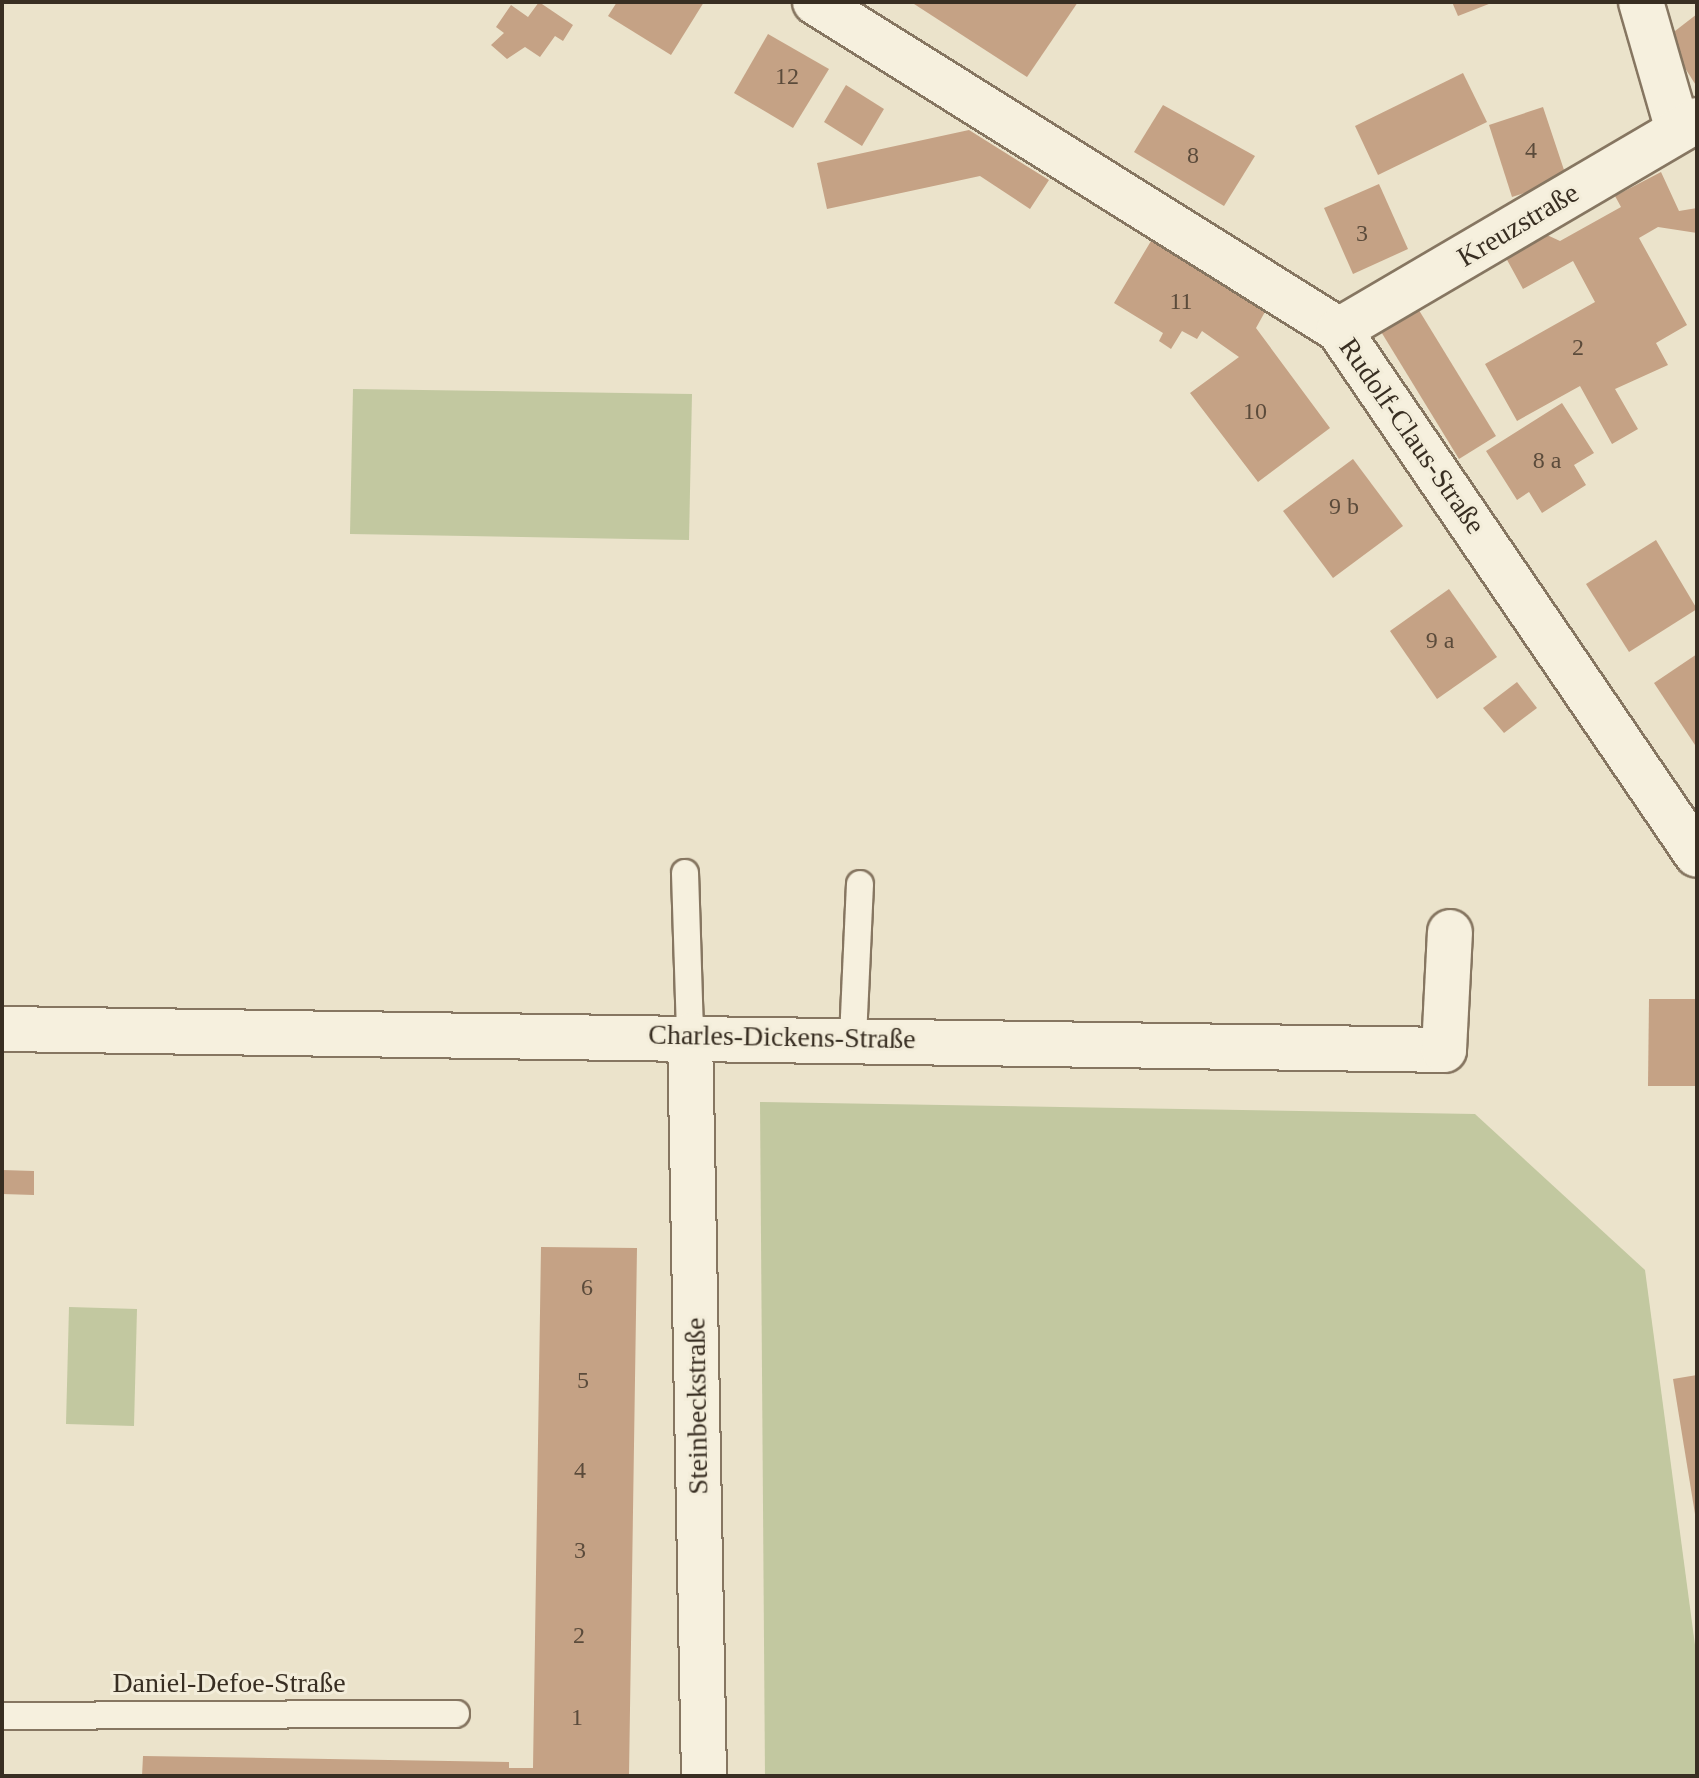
<!DOCTYPE html>
<html>
<head>
<meta charset="utf-8">
<style>
  body { margin:0 }
  #map { position:relative; width:1699px; height:1778px; overflow:hidden; background:#ebe3cb; font-family:"Times New Roman",serif }
  div>[style] { position:absolute }
  .green>* { inset:0; background:#c2c8a0 }
  .building>* { inset:0; background:#c5a285 }
  .roads { filter:drop-shadow(2px 0 #867661) drop-shadow(-2px 0 #867661) drop-shadow(0 2px #867661) drop-shadow(0 -2px #867661) }
  .service>* { height:26px; margin:-13px; padding:0 13px; transform-origin:13px; border-radius:13px; background:#f6f0de }
  .minor>* { height:44px; margin:-22px; padding:0 22px; transform-origin:22px; border-radius:22px; background:#f6f0de }
  span { translate:-50% -50%; white-space:nowrap; text-align:center; line-height:1.15; -webkit-text-stroke:6px #f3edda; paint-order:stroke }
  .number-label { font-size:24px; color:#5b4b3b }
  .number-label span { -webkit-text-stroke-width:0 }
  .street-label { font-size:28px; color:#382e22 }
  .frame { position:absolute; inset:0; border:4px solid #382e22; pointer-events:none }
</style>
</head>
<body>
<div id="map">
  <div class="green">
    <div style="clip-path:polygon(353px 389px,692px 394px,689px 540px,350px 534px)"></div>
    <div style="clip-path:polygon(760px 1102px,1475px 1114px,1645px 1270px,1697px 1660px,1697px 1776px,765px 1776px)"></div>
    <div style="clip-path:polygon(69px 1307px,137px 1309px,134px 1426px,66px 1424px)"></div>
  </div>
  <div class="building">
    <div style="clip-path:polygon(539px 2px,573px 25px,563px 41px,555px 36px,540px 57px,525px 47px,507px 59px,491px 45px,504px 33px,496px 27px,511px 5px,528px 17px)"></div>
    <div style="clip-path:polygon(617px 2px,704px 2px,671px 55px,608px 16px)"></div>
    <div style="clip-path:polygon(911px 2px,1078px 2px,1027px 77px)"></div>
    <div style="clip-path:polygon(1452px 2px,1494px 2px,1458px 16px)"></div>
    <div style="clip-path:polygon(1697px 14px,1697px 87px,1666px 38px)"></div>
    <div style="clip-path:polygon(768px 34px,829px 69px,793px 128px,734px 93px)"></div>
    <div style="clip-path:polygon(1463px 73px,1487px 122px,1378px 175px,1355px 126px)"></div>
    <div style="clip-path:polygon(846px 85px,884px 109px,862px 146px,824px 122px)"></div>
    <div style="clip-path:polygon(1163px 105px,1255px 156px,1224px 206px,1134px 152px)"></div>
    <div style="clip-path:polygon(1543px 107px,1567px 179px,1512px 197px,1489px 125px)"></div>
    <div style="clip-path:polygon(969px 130px,1049px 180px,1030px 209px,980px 176px,827px 209px,817px 163px)"></div>
    <div style="clip-path:polygon(1661px 172px,1679px 211px,1697px 208px,1697px 233px,1658px 227px,1639px 238px,1687px 325px,1656px 343px,1668px 365px,1615px 389px,1638px 429px,1612px 444px,1580px 386px,1517px 421px,1485px 364px,1595px 302px,1573px 261px,1523px 289px,1506px 258px,1547px 235px,1560px 241px,1621px 207px,1615px 196px)"></div>
    <div style="clip-path:polygon(1379px 184px,1408px 249px,1353px 274px,1324px 208px)"></div>
    <div style="clip-path:polygon(1151px 241px,1266px 310px,1256px 328px,1330px 428px,1258px 482px,1190px 393px,1239px 357px,1202px 331px,1197px 339px,1182px 331px,1171px 349px,1159px 341px,1163px 333px,1114px 303px)"></div>
    <div style="clip-path:polygon(1417px 307px,1496px 436px,1459px 459px,1380px 330px)"></div>
    <div style="clip-path:polygon(1562px 403px,1594px 453px,1574px 465px,1586px 485px,1542px 513px,1529px 492px,1517px 500px,1486px 451px)"></div>
    <div style="clip-path:polygon(1353px 459px,1403px 526px,1333px 578px,1283px 511px)"></div>
    <div style="clip-path:polygon(1656px 540px,1697px 609px,1629px 652px,1586px 584px)"></div>
    <div style="clip-path:polygon(1449px 589px,1497px 657px,1437px 699px,1390px 631px)"></div>
    <div style="clip-path:polygon(1697px 654px,1697px 748px,1654px 683px)"></div>
    <div style="clip-path:polygon(1517px 682px,1537px 708px,1504px 733px,1483px 708px)"></div>
    <div style="clip-path:polygon(1649px 999px,1697px 999px,1697px 1086px,1648px 1086px)"></div>
    <div style="clip-path:polygon(2px 1170px,34px 1171px,34px 1195px,2px 1194px)"></div>
    <div style="clip-path:polygon(541px 1247px,637px 1248px,629px 1776px,142px 1776px,143px 1756px,509px 1762px,509px 1768px,533px 1768px)"></div>
    <div style="clip-path:polygon(1697px 1375px,1697px 1514px,1695px 1514px,1673px 1379px)"></div>
  </div>
  <div class="roads">
    <div class="service">
      <div style="left:685px;top:873px;width:162px;rotate:88.2deg"></div>
      <div style="left:853px;top:1038px;width:154px;rotate:-87.4deg"></div>
      <div style="left:2px;top:1716px;width:454px;rotate:-0.3deg"></div>
    </div>
    <div class="minor">
      <div style="left:815px;top:2px;width:618px;rotate:32.04deg"></div>
      <div style="left:1339px;top:330px;width:635px;rotate:55.71deg"></div>
      <div style="left:1641px;top:2px;width:133px;rotate:73.9deg"></div>
      <div style="left:1339px;top:330px;width:415px;rotate:-30.4deg"></div>
      <div style="left:2px;top:1029px;width:1442px;rotate:0.83deg"></div>
      <div style="left:1444px;top:1050px;width:118px;rotate:-87.1deg"></div>
      <div style="left:690px;top:1035px;width:741px;rotate:88.92deg"></div>
    </div>
  </div>
  <div class="number-label">
    <span style="left:787px;top:77px">12</span>
    <span style="left:1531px;top:151px">4</span>
    <span style="left:1193px;top:156px">8</span>
    <span style="left:1362px;top:234px">3</span>
    <span style="left:1181px;top:302px">11</span>
    <span style="left:1578px;top:348px">2</span>
    <span style="left:1255px;top:412px">10</span>
    <span style="left:1547px;top:461px">8 a</span>
    <span style="left:1344px;top:507px">9 b</span>
    <span style="left:1440px;top:641px">9 a</span>
    <span style="left:587px;top:1288px">6</span>
    <span style="left:583px;top:1381px">5</span>
    <span style="left:580px;top:1471px">4</span>
    <span style="left:580px;top:1551px">3</span>
    <span style="left:579px;top:1636px">2</span>
    <span style="left:577px;top:1718px">1</span>
  </div>
  <div class="street-label">
    <span style="left:1518px;top:225px;rotate:-31deg">Kreuzstraße</span>
    <span style="left:1412px;top:436px;rotate:55deg">Rudolf-Claus-Straße</span>
    <span style="left:782px;top:1037px;rotate:1deg">Charles-Dickens-Straße</span>
    <span style="left:697px;top:1406px;rotate:-91deg">Steinbeckstraße</span>
    <span style="left:229px;top:1683px">Daniel-Defoe-Straße</span>
  </div>
  <div class="frame"></div>
</div>
</body>
</html>
